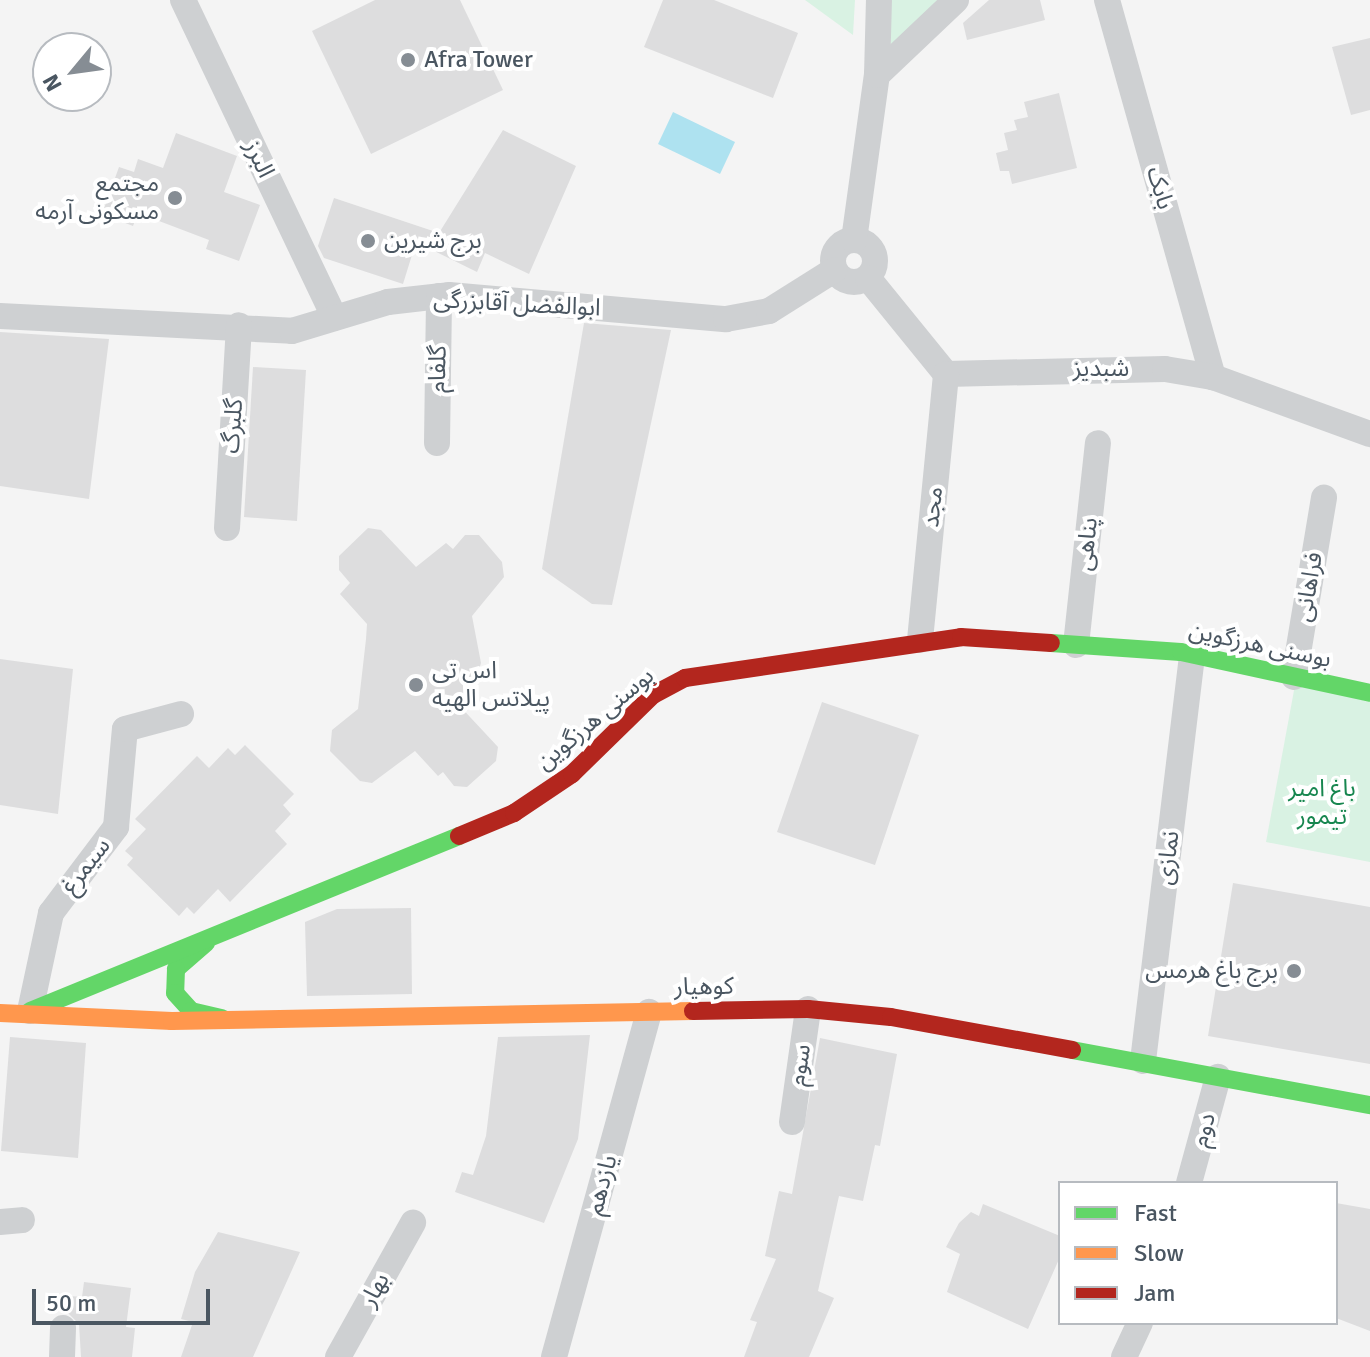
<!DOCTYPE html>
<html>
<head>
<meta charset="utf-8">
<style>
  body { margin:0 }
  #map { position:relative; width:1370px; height:1357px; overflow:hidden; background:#f4f4f4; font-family:Signika,"Noto Sans Arabic",sans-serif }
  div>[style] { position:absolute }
  .green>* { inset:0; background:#d9f2e3 }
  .water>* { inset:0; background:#aee2f0 }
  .building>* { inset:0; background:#ddddde }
  .street>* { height:26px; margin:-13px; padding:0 13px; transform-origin:13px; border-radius:13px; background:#ced0d2 }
  .street>.ring { margin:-13px; padding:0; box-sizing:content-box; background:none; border:26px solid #ced0d2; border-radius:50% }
  .fast>* { height:18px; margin:-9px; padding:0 9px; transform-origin:9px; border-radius:9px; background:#63d668 }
  .slow>* { height:18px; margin:-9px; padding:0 9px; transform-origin:9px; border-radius:9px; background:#ff974d }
  .jam>* { height:18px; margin:-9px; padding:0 9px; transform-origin:9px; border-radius:9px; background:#b3261e }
  .dots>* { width:22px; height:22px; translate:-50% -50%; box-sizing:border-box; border:4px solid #fff; border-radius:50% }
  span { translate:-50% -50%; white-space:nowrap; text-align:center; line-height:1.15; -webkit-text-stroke:8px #fff; paint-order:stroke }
  .poi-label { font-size:24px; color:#4a5661 }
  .left { translate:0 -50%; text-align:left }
  .right { translate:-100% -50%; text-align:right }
  .street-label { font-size:24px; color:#4a5661 }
  .park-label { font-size:24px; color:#17864f }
  .legend { position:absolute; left:1058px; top:1181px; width:280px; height:144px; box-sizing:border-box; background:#fff; border:2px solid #b7bbc0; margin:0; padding:10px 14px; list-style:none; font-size:24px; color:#4a5661 }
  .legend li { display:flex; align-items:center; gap:16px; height:40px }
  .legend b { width:40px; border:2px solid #b7bbc0 }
  .north { position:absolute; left:32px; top:32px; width:80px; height:80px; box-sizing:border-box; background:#fff; border:2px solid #b7bbc0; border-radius:50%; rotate:241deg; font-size:22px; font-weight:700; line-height:32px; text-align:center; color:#4a5661 }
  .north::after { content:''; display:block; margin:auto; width:28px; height:36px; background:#868d94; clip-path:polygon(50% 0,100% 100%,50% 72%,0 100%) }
  .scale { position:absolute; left:32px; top:1289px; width:178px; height:36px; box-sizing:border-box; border:4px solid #4a5661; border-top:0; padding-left:10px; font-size:24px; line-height:28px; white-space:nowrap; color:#4a5661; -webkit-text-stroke:6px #fff; paint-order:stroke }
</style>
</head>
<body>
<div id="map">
  <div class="green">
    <div style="clip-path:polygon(805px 0,855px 0,853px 35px)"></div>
    <div style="clip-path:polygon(891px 0,942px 0,891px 49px)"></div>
    <div style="clip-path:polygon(1295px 685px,1370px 701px,1370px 862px,1266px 842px)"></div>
  </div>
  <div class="water">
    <div style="clip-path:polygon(673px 112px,735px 142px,720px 174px,658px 144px)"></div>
  </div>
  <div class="building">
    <div style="clip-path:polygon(375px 0,460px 0,503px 90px,371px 154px,312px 31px)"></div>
    <div style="clip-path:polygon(663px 0,714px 0,798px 33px,773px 98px,644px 47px)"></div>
    <div style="clip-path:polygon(989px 0,1040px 0,1045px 20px,967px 40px,963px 23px)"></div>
    <div style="clip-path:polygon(1370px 38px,1370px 110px,1351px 115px,1332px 47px)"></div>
    <div style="clip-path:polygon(1059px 93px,1077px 168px,1012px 184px,1009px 171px,1000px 171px,996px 153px,1008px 150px,1004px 133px,1017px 130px,1014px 120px,1028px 117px,1024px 102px)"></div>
    <div style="clip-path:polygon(503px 130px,576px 166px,529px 274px,485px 253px,477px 272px,416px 242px,403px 284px,324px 258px,318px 246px,334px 198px,439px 233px)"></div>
    <div style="clip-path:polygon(176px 133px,237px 156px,224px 192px,260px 205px,239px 261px,206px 249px,209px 240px,138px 213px,133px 226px,102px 214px,119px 167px,134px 172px,138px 159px,163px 168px)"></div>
    <div style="clip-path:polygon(584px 323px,671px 330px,612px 605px,592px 604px,542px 569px)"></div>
    <div style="clip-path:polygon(0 332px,109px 339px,89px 499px,0 486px)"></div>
    <div style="clip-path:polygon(253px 367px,306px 370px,297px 521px,244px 517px)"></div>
    <div style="clip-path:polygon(368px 528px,381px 530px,416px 567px,446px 543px,453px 549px,465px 535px,479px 535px,502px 562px,504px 577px,472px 616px,481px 663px,474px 687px,457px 703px,498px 747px,496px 761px,467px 787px,454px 786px,443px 772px,438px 776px,415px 751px,372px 783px,360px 781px,330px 751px,332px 730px,358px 709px,366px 639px,367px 624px,340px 594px,350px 583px,339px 570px,339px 556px)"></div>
    <div style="clip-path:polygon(0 659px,73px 669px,58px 814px,0 805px)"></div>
    <div style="clip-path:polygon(822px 702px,919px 735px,875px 865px,777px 832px)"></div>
    <div style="clip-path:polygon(245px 745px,294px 794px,283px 805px,291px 814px,275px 831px,287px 844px,230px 902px,218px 889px,194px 914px,187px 907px,179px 916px,127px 865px,133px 858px,125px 851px,146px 829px,135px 819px,197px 756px,209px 768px,228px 748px,235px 755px)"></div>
    <div style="clip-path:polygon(1233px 883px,1370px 907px,1370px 1064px,1208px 1036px)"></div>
    <div style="clip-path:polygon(411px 908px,412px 994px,307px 996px,305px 922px,337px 909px)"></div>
    <div style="clip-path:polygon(590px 1035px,578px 1139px,544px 1223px,455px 1192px,462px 1172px,473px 1175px,486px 1136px,498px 1037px)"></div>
    <div style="clip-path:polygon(10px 1037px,86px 1043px,78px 1158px,1px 1151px)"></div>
    <div style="clip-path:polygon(820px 1038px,897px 1054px,880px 1146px,875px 1145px,863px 1201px,839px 1196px,818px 1291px,834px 1298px,809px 1357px,744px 1357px,757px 1322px,750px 1320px,776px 1259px,765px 1256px,779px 1191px,792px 1194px)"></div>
    <div style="clip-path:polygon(1336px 1203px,1370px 1209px,1370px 1331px,1336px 1318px)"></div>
    <div style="clip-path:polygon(983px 1204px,1060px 1236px,1060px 1257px,1028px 1329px,947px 1292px,960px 1254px,946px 1247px,959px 1223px,971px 1212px,979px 1216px)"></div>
    <div style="clip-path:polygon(218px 1232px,300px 1252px,253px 1357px,181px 1357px,193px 1322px,181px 1319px,195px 1272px)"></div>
    <div style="clip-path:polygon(84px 1282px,131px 1288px,126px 1327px,135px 1328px,132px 1357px,81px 1357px,79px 1324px,68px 1313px,70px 1296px,82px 1297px)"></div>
  </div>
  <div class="street">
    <div style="left:183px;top:0;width:352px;rotate:64.5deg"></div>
    <div style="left:1107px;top:0;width:392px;rotate:74.3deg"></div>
    <div style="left:877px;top:75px;width:75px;rotate:-88.5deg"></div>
    <div class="ring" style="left:833px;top:240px;width:16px;height:16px"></div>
    <div style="left:854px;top:240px;width:167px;rotate:-82.1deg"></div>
    <div style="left:877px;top:75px;width:109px;rotate:-43.5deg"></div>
    <div style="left:868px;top:278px;width:124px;rotate:50.9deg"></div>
    <div style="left:0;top:316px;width:292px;rotate:2.9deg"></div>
    <div style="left:292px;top:331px;width:100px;rotate:-16.8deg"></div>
    <div style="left:388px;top:302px;width:61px;rotate:-6.5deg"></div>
    <div style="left:449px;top:295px;width:278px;rotate:5deg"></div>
    <div style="left:726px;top:319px;width:44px;rotate:-10.5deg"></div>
    <div style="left:769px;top:311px;width:77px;rotate:-32.2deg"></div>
    <div style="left:946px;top:374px;width:219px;rotate:-1.3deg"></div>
    <div style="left:1165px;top:369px;width:49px;rotate:9.5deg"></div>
    <div style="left:1213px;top:377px;width:167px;rotate:20deg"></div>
    <div style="left:437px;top:443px;width:147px;rotate:-89.2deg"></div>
    <div style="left:227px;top:528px;width:203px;rotate:-86.6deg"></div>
    <div style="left:920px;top:640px;width:267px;rotate:-84.4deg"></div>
    <div style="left:1076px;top:645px;width:203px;rotate:-83.8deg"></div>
    <div style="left:1294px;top:677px;width:182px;rotate:-80.5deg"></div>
    <div style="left:30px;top:1011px;width:100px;rotate:-77.9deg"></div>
    <div style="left:51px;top:913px;width:108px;rotate:-52.9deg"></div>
    <div style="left:116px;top:827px;width:98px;rotate:-84.8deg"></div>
    <div style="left:125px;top:729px;width:58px;rotate:-15deg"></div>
    <div style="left:1143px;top:1061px;width:409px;rotate:-83.1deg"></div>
    <div style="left:792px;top:1122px;width:114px;rotate:-81.9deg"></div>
    <div style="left:1189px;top:1183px;width:110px;rotate:-74.7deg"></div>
    <div style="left:0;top:1222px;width:22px;rotate:-5deg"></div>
    <div style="left:62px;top:1357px;width:29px;rotate:-88deg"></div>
    <div style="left:338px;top:1357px;width:154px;rotate:-60.8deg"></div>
    <div style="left:554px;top:1357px;width:358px;rotate:-74.6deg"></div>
    <div style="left:1124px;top:1357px;width:38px;rotate:-65deg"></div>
  </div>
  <div class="fast">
    <div style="left:1051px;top:643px;width:130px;rotate:4deg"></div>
    <div style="left:1181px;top:652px;width:193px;rotate:12.2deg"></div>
    <div style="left:206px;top:943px;width:40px;rotate:139deg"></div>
    <div style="left:176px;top:969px;width:24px;rotate:92deg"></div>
    <div style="left:175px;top:993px;width:24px;rotate:48deg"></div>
    <div style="left:191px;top:1011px;width:32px;rotate:13deg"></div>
    <div style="left:30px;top:1011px;width:463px;rotate:-22.2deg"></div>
    <div style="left:1072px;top:1050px;width:303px;rotate:10.5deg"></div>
  </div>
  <div class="slow">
    <div style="left:0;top:1013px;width:172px;rotate:2.7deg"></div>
    <div style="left:172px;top:1021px;width:521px;rotate:-1.1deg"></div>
  </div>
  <div class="jam">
    <div style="left:459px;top:836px;width:60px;rotate:-22.7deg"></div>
    <div style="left:514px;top:813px;width:70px;rotate:-33.9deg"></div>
    <div style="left:572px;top:774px;width:113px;rotate:-44.3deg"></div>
    <div style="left:653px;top:695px;width:36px;rotate:-28deg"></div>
    <div style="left:685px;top:678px;width:279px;rotate:-8.4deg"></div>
    <div style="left:961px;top:637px;width:90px;rotate:3.8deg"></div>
    <div style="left:693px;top:1011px;width:115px;rotate:-1deg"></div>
    <div style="left:808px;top:1009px;width:83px;rotate:5.5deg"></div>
    <div style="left:891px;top:1017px;width:184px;rotate:10.3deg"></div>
  </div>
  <div class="dots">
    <div style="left:408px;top:60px;background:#868d94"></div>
    <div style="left:175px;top:198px;background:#868d94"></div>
    <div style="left:368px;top:241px;background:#868d94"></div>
    <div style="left:416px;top:685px;background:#868d94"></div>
    <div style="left:1294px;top:971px;background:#868d94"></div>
  </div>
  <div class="poi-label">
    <span class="left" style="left:424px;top:60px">Afra Tower</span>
    <span class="right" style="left:159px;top:198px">مجتمع<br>مسکونی آرمه</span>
    <span class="left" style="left:384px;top:241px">برج شیرین</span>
    <span class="left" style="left:432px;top:685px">اس تی<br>پیلاتس الهیه</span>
    <span class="right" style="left:1278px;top:971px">برج باغ هرمس</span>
  </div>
  <div class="street-label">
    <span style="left:259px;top:159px;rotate:65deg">البرز</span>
    <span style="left:1160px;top:188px;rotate:74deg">بابک</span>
    <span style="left:517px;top:304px;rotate:3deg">ابوالفضل آقابزرگی</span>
    <span style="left:438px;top:369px;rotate:-89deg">گلفام</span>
    <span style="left:1101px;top:369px">شبدیز</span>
    <span style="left:233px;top:426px;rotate:-86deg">گلبرگ</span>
    <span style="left:933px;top:507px;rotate:-84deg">مجد</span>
    <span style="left:1087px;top:544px;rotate:-84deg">پناهی</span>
    <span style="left:1309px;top:587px;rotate:-80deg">فراهانی</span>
    <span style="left:1260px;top:645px;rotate:12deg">بوسنی هرزگوین</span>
    <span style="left:595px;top:719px;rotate:-40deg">بوسنی هرزگوین</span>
    <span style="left:1168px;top:858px;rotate:-83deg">نمازی</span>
    <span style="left:86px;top:866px;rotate:-52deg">سیمرغ</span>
    <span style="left:704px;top:987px;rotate:-1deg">کوهیار</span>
    <span style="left:800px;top:1065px;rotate:-82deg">سوم</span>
    <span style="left:1204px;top:1130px;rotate:-75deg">دوم</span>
    <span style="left:602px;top:1185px;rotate:-75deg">یازدهم</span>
    <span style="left:375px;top:1290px;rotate:-61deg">بهار</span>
  </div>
  <div class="park-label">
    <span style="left:1322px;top:803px">باغ امیر<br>تیمور</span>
  </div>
  <ul class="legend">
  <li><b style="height:10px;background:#63d668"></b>Fast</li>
  <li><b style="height:10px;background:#ff974d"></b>Slow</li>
  <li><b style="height:10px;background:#b3261e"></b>Jam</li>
  </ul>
  <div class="north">N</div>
  <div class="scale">50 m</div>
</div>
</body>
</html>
